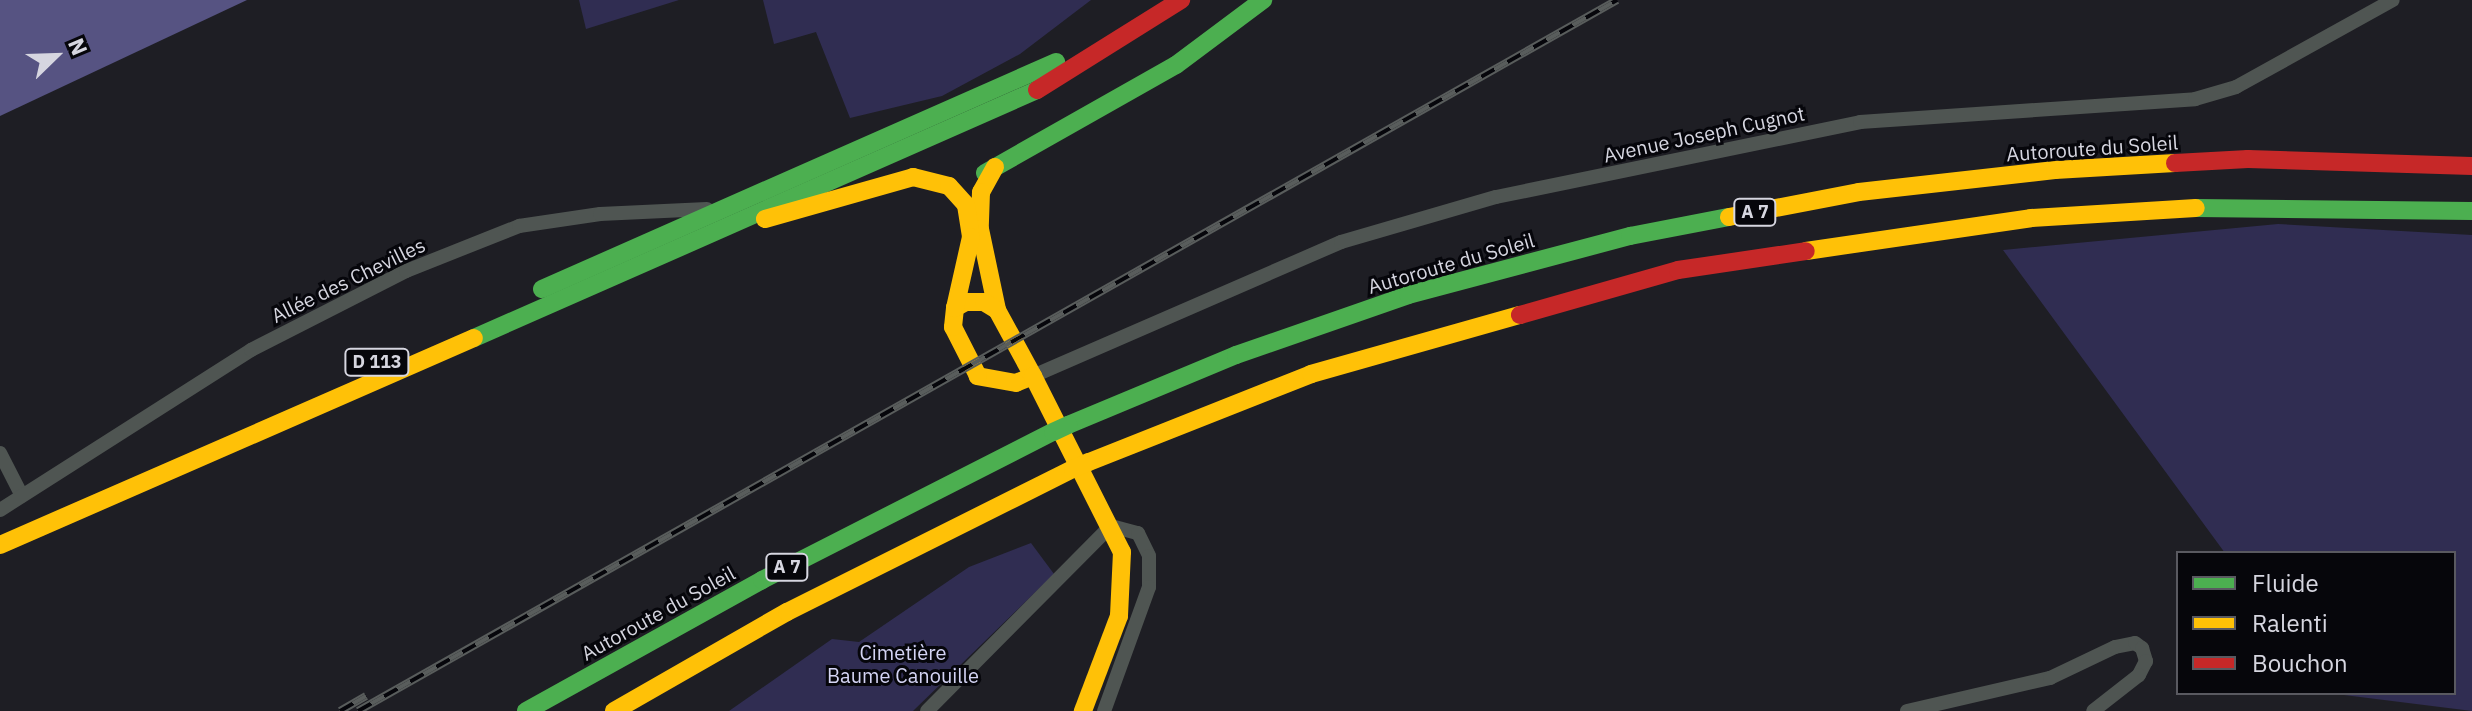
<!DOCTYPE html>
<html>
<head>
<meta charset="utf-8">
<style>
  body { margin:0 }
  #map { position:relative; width:2472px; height:711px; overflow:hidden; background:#1e1e24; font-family:"IBM Plex Sans",sans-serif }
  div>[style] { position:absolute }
  .green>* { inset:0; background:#302d52 }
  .water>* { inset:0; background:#565382 }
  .street>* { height:14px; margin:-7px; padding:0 7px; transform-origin:7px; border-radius:7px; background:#4f5552 }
  .fast>* { height:18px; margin:-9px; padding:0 9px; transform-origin:9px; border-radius:9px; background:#4caf50 }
  .slow>* { height:18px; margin:-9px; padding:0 9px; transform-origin:9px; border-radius:9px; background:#ffc107 }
  .jam>* { height:18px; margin:-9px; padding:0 9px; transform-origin:9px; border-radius:9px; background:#c62828 }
  .rail>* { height:8px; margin-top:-4px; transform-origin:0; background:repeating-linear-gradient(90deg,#06060b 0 15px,#595d5c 0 30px); box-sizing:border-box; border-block:2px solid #595d5c }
  .fast-bridge>* { height:18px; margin:-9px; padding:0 9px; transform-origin:9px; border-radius:9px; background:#4caf50 }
  .slow-bridge>* { height:18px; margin:-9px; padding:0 9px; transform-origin:9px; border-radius:9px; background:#ffc107 }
  span { translate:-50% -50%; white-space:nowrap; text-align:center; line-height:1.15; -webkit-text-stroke:6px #06060b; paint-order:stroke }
  .shield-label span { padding:2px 6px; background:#06060b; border:2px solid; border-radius:6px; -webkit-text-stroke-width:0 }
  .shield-label { font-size:18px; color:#d6d6e0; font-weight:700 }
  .street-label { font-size:20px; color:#d6d6e0 }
  .park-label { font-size:20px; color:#d4d4f4 }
  .legend { position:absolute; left:2176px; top:551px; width:280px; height:144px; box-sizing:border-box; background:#06060b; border:2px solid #595960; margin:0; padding:10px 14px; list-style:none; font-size:24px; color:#d6d6e0 }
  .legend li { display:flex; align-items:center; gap:16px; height:40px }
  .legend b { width:40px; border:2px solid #595960 }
  .north { position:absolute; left:16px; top:16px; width:80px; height:80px; -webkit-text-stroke:6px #06060b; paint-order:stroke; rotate:67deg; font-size:22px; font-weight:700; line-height:32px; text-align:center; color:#d6d6e0 }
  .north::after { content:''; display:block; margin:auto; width:28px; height:36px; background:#d6d6e0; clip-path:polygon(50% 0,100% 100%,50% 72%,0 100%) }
</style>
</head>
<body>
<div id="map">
  <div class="green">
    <div style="clip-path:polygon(579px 0,679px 0,586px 29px)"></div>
    <div style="clip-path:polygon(763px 0,1091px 0,1020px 54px,942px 96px,850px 118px,816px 32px,774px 44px)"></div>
    <div style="clip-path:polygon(2278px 224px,2472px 235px,2472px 711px,2328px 693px,2454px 693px,2454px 553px,2225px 553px,2003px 250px)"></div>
    <div style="clip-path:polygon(1031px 543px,1054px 574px,913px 711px,729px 711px,832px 639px,859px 642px,969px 567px)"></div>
  </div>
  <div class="water">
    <div style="clip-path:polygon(0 0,247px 0,0 116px)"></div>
  </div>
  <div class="street">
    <div style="left:1033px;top:376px;width:336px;rotate:-23.5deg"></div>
    <div style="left:1341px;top:242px;width:161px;rotate:-16.2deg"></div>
    <div style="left:1496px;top:197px;width:372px;rotate:-11.6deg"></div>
    <div style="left:1860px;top:122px;width:336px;rotate:-3.9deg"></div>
    <div style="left:2195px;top:99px;width:43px;rotate:-16.3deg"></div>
    <div style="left:2236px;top:87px;width:179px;rotate:-29deg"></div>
    <div style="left:0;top:453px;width:48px;rotate:62.9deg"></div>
    <div style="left:0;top:510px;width:298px;rotate:-32.5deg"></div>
    <div style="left:251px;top:350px;width:174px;rotate:-27deg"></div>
    <div style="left:406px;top:271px;width:122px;rotate:-21.7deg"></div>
    <div style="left:519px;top:226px;width:82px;rotate:-8.4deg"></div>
    <div style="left:600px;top:214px;width:107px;rotate:-2.7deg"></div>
    <div style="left:927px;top:711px;width:261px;rotate:-45.2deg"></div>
    <div style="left:1111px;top:526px;width:28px;rotate:15deg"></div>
    <div style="left:1138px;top:533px;width:25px;rotate:64deg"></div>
    <div style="left:1149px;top:556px;width:31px;rotate:90deg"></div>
    <div style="left:1149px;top:587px;width:132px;rotate:109.9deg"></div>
    <div style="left:1907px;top:711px;width:147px;rotate:-13deg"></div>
    <div style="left:2050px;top:678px;width:72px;rotate:-25.5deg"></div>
    <div style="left:2115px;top:647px;width:20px;rotate:-11deg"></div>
    <div style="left:2135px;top:643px;width:9px;rotate:36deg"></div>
    <div style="left:2142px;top:648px;width:14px;rotate:73deg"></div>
    <div style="left:2146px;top:661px;width:16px;rotate:117deg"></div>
    <div style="left:2139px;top:675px;width:58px;rotate:142deg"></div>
  </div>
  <div class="fast">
    <div style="left:985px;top:173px;width:219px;rotate:-29.5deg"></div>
    <div style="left:1176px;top:65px;width:109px;rotate:-36.8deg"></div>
    <div style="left:2196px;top:208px;width:276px;rotate:0.6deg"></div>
    <div style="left:542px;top:289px;width:562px;rotate:-23.83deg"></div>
    <div style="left:474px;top:338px;width:615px;rotate:-23.77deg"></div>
    <div style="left:1068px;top:425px;width:182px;rotate:-22.6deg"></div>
    <div style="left:1236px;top:355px;width:182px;rotate:-19.2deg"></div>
    <div style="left:1408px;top:295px;width:230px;rotate:-14.9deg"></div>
    <div style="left:1630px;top:236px;width:101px;rotate:-10.9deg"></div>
    <div style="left:526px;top:711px;width:270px;rotate:-29deg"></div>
    <div style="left:762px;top:580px;width:326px;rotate:-27deg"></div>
  </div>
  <div class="slow">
    <div style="left:995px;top:167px;width:29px;rotate:119deg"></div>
    <div style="left:981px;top:192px;width:37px;rotate:92deg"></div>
    <div style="left:980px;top:229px;width:83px;rotate:78.1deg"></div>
    <div style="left:997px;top:310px;width:75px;rotate:61.4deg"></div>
    <div style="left:1033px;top:376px;width:18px;rotate:158deg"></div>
    <div style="left:1016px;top:383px;width:39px;rotate:-170deg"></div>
    <div style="left:978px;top:376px;width:55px;rotate:-117deg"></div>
    <div style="left:953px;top:327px;width:19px;rotate:-84deg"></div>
    <div style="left:955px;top:308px;width:13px;rotate:-29deg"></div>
    <div style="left:966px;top:302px;width:18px"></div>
    <div style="left:984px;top:302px;width:15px;rotate:32deg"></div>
    <div style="left:1729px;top:217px;width:132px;rotate:-10.9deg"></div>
    <div style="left:1859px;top:192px;width:197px;rotate:-6.4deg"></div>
    <div style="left:2055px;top:170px;width:120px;rotate:-3.3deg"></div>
    <div style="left:765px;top:219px;width:154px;rotate:-15.8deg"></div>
    <div style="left:913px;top:177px;width:37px;rotate:14deg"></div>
    <div style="left:949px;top:186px;width:25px;rotate:48deg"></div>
    <div style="left:966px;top:205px;width:32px;rotate:81deg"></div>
    <div style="left:971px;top:237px;width:73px;rotate:102.7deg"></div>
    <div style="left:1806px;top:251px;width:227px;rotate:-8.3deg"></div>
    <div style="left:2031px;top:218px;width:165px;rotate:-3.5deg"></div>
    <div style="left:1033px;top:376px;width:197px;rotate:63.2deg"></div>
    <div style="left:1122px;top:552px;width:64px;rotate:92.7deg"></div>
    <div style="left:1119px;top:616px;width:102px;rotate:110.8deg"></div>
    <div style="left:1089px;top:462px;width:239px;rotate:-21.6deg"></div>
    <div style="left:1311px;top:374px;width:217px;rotate:-15.8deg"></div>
    <div style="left:0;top:545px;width:517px;rotate:-23.59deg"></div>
    <div style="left:614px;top:711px;width:199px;rotate:-29.8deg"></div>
    <div style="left:787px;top:612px;width:320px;rotate:-26.6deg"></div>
  </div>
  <div class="jam">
    <div style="left:1037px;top:90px;width:170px;rotate:-32deg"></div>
    <div style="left:2175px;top:163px;width:73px;rotate:-3.1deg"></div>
    <div style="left:2248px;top:159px;width:224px;rotate:1.8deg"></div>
    <div style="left:1520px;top:315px;width:164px;rotate:-15.9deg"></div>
    <div style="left:1678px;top:270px;width:129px;rotate:-8.4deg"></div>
  </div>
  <div class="rail">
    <div style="left:340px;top:711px;width:30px;rotate:-30deg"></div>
    <div style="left:358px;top:711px;width:1446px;rotate:-29.45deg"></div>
  </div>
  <div class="fast-bridge">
    <div style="left:1053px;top:432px;width:17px;rotate:-25deg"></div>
  </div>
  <div class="slow-bridge">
    <div style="left:1073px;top:469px;width:17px;rotate:-24deg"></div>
  </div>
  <div class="shield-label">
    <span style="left:1755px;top:212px">A 7</span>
    <span style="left:377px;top:362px">D 113</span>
    <span style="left:787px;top:567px">A 7</span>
  </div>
  <div class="street-label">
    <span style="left:1704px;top:134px;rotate:-12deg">Avenue Joseph Cugnot</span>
    <span style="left:2092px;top:148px;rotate:-4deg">Autoroute du Soleil</span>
    <span style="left:1451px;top:263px;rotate:-16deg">Autoroute du Soleil</span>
    <span style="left:348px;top:280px;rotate:-26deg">Allée des Chevilles</span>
    <span style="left:658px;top:613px;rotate:-29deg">Autoroute du Soleil</span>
  </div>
  <div class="park-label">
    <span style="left:903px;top:664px">Cimetière<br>Baume Canouille</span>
  </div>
  <ul class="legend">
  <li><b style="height:10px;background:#4caf50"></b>Fluide</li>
  <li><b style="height:10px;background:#ffc107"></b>Ralenti</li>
  <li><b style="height:10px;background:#c62828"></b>Bouchon</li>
  </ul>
  <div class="north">N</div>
</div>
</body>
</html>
